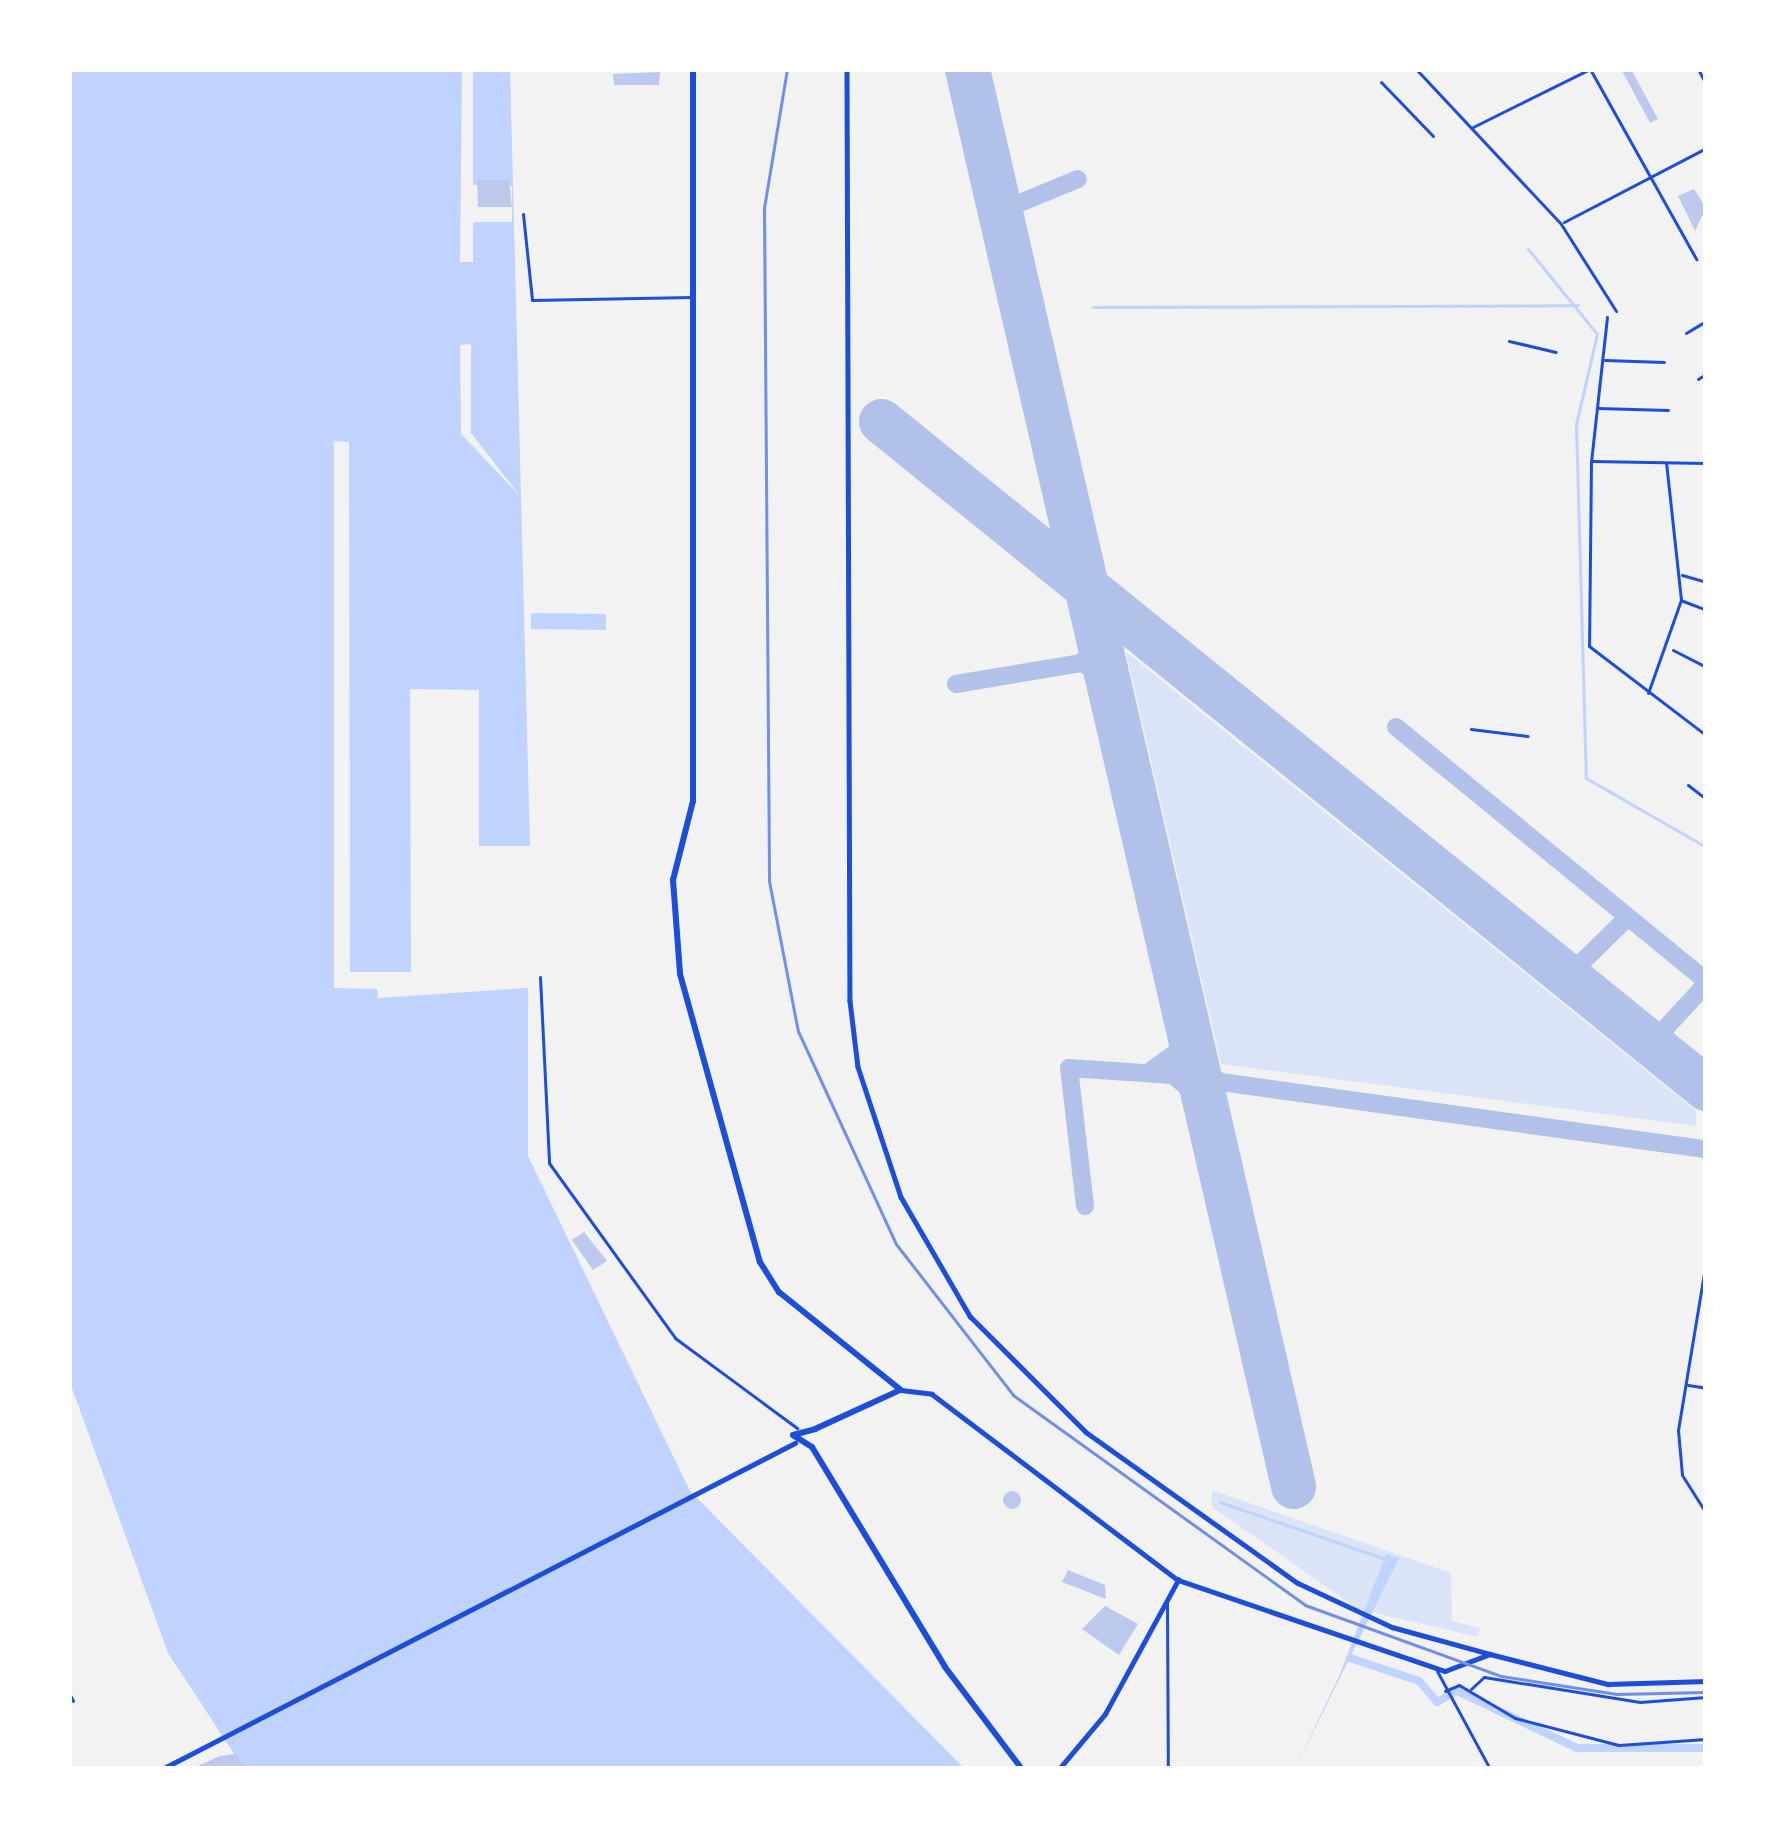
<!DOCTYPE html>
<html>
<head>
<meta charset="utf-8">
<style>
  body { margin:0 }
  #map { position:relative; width:1775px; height:1838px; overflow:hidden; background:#f2f2f2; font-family:Arial,sans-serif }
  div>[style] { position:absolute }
  .green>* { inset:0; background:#dbe4f7 }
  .water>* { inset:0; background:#bfd3fe }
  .pier>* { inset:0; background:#f2f2f2 }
  .stream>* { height:3px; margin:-1.5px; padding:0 1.5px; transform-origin:1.5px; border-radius:1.5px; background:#bfd3fe }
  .canal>* { height:8px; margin:-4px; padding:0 4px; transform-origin:4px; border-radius:4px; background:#bfd3fe }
  .taxiway>* { height:18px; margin:-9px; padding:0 9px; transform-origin:9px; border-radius:9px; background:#b2c1ea }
  .runway>* { height:45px; margin:-22.5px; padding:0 22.5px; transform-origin:22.5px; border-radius:22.5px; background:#b2c1ea }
  .building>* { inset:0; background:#bdc9ec }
  .round { border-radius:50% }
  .minor>* { height:3px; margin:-1.5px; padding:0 1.5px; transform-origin:1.5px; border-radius:1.5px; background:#1d4ed8 }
  .tertiary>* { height:4.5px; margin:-2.25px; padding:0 2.25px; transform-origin:2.25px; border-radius:2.25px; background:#1d4ed8 }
  .primary>* { height:4.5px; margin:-2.25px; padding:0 2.25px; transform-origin:2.25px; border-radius:2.25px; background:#1d4ed8 }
  .trunk>* { height:6px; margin:-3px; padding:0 3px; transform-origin:3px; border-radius:3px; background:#1d4ed8 }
  .rail>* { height:3px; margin:-1.5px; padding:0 1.5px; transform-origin:1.5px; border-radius:1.5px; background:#7290e2 }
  span { translate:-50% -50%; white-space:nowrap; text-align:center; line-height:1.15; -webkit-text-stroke:9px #fff; paint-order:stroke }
  .frame { position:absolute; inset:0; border:72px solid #fff; pointer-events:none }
</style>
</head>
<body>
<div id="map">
  <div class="green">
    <div style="clip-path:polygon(1126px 652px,1696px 1111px,1696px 1126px,1221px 1064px)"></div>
    <div style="clip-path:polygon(1212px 1490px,1451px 1573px,1452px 1621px,1480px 1628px,1478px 1637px,1358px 1609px,1211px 1506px)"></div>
  </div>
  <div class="water">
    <div style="clip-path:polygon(69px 69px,510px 69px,530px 846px,479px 846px,479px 690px,410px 689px,411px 972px,350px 972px,349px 442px,334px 441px,334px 988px,377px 989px,378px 998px,528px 988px,528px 1156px,690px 1491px,965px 1769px,244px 1769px,168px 1653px,69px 1380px)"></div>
    <div style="clip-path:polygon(531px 613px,606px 614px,606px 630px,531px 629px)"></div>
    <div style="clip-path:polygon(1386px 1554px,1399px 1558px,1295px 1769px,1340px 1674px)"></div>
  </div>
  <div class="pier">
    <div style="clip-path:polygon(462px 69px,473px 69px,473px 185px,512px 186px,512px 222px,473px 222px,473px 262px,460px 262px)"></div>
    <div style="clip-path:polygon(471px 344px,471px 433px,521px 497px,461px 434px,460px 345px)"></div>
  </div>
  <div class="stream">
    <div style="left:1528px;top:249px;width:109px;rotate:50.9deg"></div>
    <div style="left:1597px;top:334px;width:92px;rotate:103.1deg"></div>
    <div style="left:1576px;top:424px;width:354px;rotate:88.4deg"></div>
    <div style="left:1586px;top:778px;width:138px;rotate:29.9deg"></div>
    <div style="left:1093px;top:307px;width:485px;rotate:-0.2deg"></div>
    <div style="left:1220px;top:1502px;width:172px;rotate:19deg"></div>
  </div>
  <div class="canal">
    <div style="left:1350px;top:1658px;width:73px;rotate:18.4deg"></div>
    <div style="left:1419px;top:1681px;width:28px;rotate:49deg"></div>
    <div style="left:1437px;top:1702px;width:23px;rotate:-29deg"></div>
    <div style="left:1457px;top:1691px;width:133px;rotate:25.4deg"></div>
    <div style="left:1577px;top:1748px;width:129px"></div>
  </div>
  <div class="taxiway">
    <div style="left:1000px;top:211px;width:84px;rotate:-22.3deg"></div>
    <div style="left:1082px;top:663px;width:29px;rotate:-56deg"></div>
    <div style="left:956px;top:684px;width:128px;rotate:-9.5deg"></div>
    <div style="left:1082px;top:663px;width:28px;rotate:30deg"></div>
    <div style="left:1396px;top:727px;width:401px;rotate:39.3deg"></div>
    <div style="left:1577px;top:984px;width:18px;rotate:-87deg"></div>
    <div style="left:1578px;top:966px;width:69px;rotate:-44.4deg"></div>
    <div style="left:1660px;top:1051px;width:19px;rotate:-84deg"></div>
    <div style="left:1662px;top:1032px;width:65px;rotate:-47.5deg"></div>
    <div style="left:1194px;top:1064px;width:32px;rotate:34deg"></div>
    <div style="left:1149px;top:1072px;width:49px;rotate:-35.9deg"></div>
    <div style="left:1202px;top:1100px;width:26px;rotate:-43deg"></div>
    <div style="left:1221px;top:1082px;width:490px;rotate:7.9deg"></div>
    <div style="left:1085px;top:1206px;width:139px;rotate:-96.6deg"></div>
    <div style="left:1069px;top:1068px;width:104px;rotate:3.9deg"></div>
    <div style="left:1173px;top:1075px;width:38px;rotate:41deg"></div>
  </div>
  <div class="runway">
    <div style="left:967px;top:69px;width:1454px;rotate:77.04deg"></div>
    <div style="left:881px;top:421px;width:1061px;rotate:38.96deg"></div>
  </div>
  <div class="building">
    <div style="clip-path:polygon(1621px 69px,1631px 69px,1658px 119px,1650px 123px)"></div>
    <div style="clip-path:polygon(660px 72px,659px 85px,614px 85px,613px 74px)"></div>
    <div style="clip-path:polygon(477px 180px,509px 180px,512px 207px,478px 207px)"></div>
    <div style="clip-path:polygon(1694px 189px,1706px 208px,1695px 231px,1678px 196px)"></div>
    <div style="clip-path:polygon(584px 1232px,607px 1261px,593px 1270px,572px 1240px)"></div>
    <div class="round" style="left:1003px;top:1491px;width:18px;height:18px"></div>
    <div style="clip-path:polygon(1068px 1570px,1105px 1585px,1106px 1599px,1062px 1582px)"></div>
    <div style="clip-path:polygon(1105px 1606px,1138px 1624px,1119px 1655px,1082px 1629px)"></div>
    <div style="clip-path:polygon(236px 1754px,244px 1769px,191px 1769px,220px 1756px)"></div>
  </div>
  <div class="minor">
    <div style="left:1416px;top:69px;width:212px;rotate:46.9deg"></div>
    <div style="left:1561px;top:224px;width:103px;rotate:57.7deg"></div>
    <div style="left:1590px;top:69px;width:218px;rotate:60.8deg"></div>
    <div style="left:1698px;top:69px;width:17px;rotate:62deg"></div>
    <div style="left:1381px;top:82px;width:75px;rotate:46.1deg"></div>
    <div style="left:1473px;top:127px;width:128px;rotate:-26.4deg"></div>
    <div style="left:523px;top:214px;width:86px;rotate:84deg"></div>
    <div style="left:532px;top:300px;width:160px;rotate:-1.1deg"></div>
    <div style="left:1564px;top:222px;width:160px;rotate:-27.5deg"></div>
    <div style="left:1607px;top:317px;width:145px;rotate:96.3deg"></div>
    <div style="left:1591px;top:461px;width:185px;rotate:90.6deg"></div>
    <div style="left:1589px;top:646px;width:147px;rotate:37.3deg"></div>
    <div style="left:1686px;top:333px;width:23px;rotate:-31deg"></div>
    <div style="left:1509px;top:341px;width:48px;rotate:13.2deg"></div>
    <div style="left:1605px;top:360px;width:59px;rotate:1.9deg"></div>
    <div style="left:1698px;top:379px;width:9px;rotate:-32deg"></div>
    <div style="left:1598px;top:408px;width:70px;rotate:1.6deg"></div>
    <div style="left:1592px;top:461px;width:114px;rotate:1deg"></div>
    <div style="left:1682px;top:575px;width:25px;rotate:16deg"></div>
    <div style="left:1683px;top:601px;width:25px;rotate:21deg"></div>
    <div style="left:1673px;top:650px;width:37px;rotate:27deg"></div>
    <div style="left:1648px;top:693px;width:99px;rotate:-70.5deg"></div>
    <div style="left:1681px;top:600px;width:138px;rotate:-96.2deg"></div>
    <div style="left:1471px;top:729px;width:57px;rotate:7deg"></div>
    <div style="left:1688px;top:785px;width:23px;rotate:38deg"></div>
    <div style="left:540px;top:977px;width:186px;rotate:87.2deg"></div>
    <div style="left:549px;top:1163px;width:216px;rotate:54.2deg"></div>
    <div style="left:675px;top:1338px;width:152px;rotate:36.4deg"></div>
    <div style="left:1706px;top:1261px;width:171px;rotate:99.4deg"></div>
    <div style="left:1678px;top:1430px;width:45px;rotate:84.9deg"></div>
    <div style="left:1682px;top:1475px;width:45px;rotate:57.7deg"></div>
    <div style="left:1688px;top:1385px;width:18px;rotate:9deg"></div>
    <div style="left:1167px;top:1603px;width:166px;rotate:89.7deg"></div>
    <div style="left:1437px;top:1671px;width:111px;rotate:61.6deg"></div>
    <div style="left:1471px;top:1689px;width:18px;rotate:-43deg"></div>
    <div style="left:1484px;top:1677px;width:158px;rotate:9.1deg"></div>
    <div style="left:1640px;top:1702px;width:66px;rotate:-4.3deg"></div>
    <div style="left:1445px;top:1691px;width:15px;rotate:-23deg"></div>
    <div style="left:1459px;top:1685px;width:65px;rotate:30.5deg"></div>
    <div style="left:1515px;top:1718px;width:107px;rotate:14.6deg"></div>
    <div style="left:1619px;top:1745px;width:87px;rotate:-3.9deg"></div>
    <div style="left:69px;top:1693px;width:9px;rotate:63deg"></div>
  </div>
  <div class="tertiary">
    <div style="left:847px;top:69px;width:932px;rotate:89.82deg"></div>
    <div style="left:850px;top:1001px;width:66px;rotate:83.1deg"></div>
    <div style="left:858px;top:1067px;width:137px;rotate:71.7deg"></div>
    <div style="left:901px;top:1197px;width:138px;rotate:59.9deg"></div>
    <div style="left:970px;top:1316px;width:164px;rotate:45deg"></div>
    <div style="left:1086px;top:1432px;width:260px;rotate:35.5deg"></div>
    <div style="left:1298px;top:1583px;width:104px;rotate:25.1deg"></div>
    <div style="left:1392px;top:1627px;width:102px;rotate:15.4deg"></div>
    <div style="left:901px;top:1390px;width:31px;rotate:7deg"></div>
    <div style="left:932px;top:1394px;width:308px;rotate:37.1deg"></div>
    <div style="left:162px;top:1769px;width:712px;rotate:-27.25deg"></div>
  </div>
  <div class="primary">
    <div style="left:1059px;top:1769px;width:72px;rotate:-50.1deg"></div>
    <div style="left:1105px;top:1714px;width:153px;rotate:-61.4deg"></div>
    <div style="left:1178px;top:1580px;width:282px;rotate:18.8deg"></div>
    <div style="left:1445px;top:1671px;width:48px;rotate:-20.7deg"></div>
    <div style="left:1490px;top:1654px;width:122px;rotate:14.3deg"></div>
    <div style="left:1608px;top:1684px;width:98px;rotate:-1.8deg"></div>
  </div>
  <div class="trunk">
    <div style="left:693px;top:69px;width:732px;rotate:90deg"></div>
    <div style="left:693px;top:801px;width:81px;rotate:104.2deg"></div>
    <div style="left:673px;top:880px;width:94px;rotate:85.7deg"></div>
    <div style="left:680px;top:974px;width:299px;rotate:74.5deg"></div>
    <div style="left:760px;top:1262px;width:36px;rotate:58deg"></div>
    <div style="left:779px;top:1292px;width:156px;rotate:38.8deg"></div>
    <div style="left:815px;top:1429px;width:91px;rotate:-24.6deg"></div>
    <div style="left:812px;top:1447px;width:257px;rotate:58.8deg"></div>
    <div style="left:945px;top:1667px;width:128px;rotate:53deg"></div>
    <div style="left:812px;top:1447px;width:22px;rotate:-148deg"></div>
    <div style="left:793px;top:1435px;width:23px;rotate:-15deg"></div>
  </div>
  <div class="rail">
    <div style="left:787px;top:69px;width:141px;rotate:99.4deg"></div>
    <div style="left:764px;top:208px;width:673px;rotate:89.57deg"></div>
    <div style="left:769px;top:881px;width:153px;rotate:79.1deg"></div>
    <div style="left:798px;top:1031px;width:234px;rotate:65.3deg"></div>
    <div style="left:896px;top:1244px;width:191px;rotate:52.2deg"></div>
    <div style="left:1013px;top:1395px;width:360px;rotate:35.7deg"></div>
    <div style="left:1305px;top:1605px;width:208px;rotate:19.9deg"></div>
    <div style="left:1501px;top:1676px;width:117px;rotate:8.8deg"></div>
    <div style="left:1617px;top:1694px;width:89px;rotate:-1.3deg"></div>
  </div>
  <div class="frame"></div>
</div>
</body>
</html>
